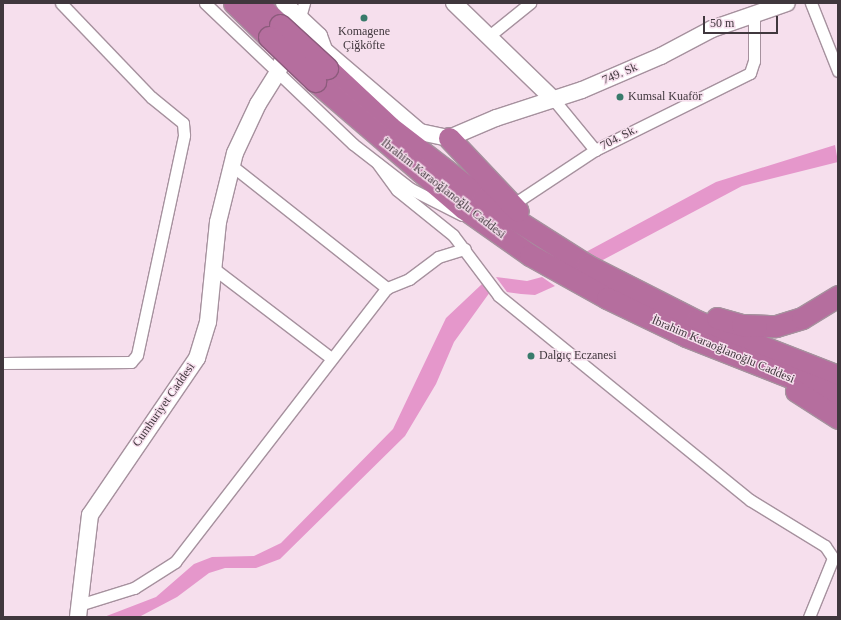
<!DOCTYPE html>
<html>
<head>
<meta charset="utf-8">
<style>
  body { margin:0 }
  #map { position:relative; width:841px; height:620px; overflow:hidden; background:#f6dfed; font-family:Georgia,serif }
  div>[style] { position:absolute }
  .water>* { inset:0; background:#e597cb }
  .roads { filter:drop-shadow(1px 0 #a6919e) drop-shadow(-1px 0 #a6919e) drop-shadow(0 1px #a6919e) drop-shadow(0 -1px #a6919e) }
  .street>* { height:11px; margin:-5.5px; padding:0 5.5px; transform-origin:5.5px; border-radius:5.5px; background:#fff }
  .secondary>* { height:16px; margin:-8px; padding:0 8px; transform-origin:8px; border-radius:8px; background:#fff }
  .highway>* { height:21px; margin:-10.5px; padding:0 10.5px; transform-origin:10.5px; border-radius:10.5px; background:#b56e9e }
  .bridges { filter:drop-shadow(1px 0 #8c5b7c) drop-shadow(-1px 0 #8c5b7c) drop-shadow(0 1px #8c5b7c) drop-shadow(0 -1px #8c5b7c) }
  .highway-bridge>* { height:21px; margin:-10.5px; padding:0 10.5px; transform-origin:10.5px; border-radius:10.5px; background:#b56e9e }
  .dots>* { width:11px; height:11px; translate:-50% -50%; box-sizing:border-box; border:2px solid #f6dfed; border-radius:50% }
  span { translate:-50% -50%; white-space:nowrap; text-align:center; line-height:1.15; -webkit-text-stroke:3px #f6dfed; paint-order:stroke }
  .poi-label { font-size:12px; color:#40373d }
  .left { translate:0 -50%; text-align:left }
  .street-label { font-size:12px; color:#40373d }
  .frame { position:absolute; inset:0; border:4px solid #40373d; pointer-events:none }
  .scale { position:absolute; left:703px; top:16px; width:75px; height:18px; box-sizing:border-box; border:2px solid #40373d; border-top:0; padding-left:5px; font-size:12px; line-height:14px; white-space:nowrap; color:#40373d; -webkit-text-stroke:3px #f6dfed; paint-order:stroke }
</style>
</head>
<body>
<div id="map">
  <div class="water">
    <div style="clip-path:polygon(835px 145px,838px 162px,742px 186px,599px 262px,584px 253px,716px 182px)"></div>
    <div style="clip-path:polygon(496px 277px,527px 281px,542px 277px,555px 286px,535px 295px,521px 294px,507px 292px)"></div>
    <div style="clip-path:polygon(482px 284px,490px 292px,454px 342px,436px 384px,405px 436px,280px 559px,256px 568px,225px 568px,209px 573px,177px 597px,139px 617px,104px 617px,156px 597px,194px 564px,212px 557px,254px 556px,281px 543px,393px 429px,446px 318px)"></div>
  </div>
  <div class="roads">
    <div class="street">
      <div style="left:205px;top:3px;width:204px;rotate:43.6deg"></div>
      <div style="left:353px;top:144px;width:73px;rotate:37.8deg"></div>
      <div style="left:411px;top:189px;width:57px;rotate:27deg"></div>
      <div style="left:811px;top:3px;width:73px;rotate:68.3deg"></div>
      <div style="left:300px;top:17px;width:15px;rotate:-74deg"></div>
      <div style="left:489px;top:36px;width:53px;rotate:-38.8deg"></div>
      <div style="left:554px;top:100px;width:65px;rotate:50.6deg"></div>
      <div style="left:595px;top:150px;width:173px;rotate:-26.4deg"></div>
      <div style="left:750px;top:73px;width:13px;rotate:-72deg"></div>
      <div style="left:754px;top:61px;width:47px;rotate:-90deg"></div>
      <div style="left:378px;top:164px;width:32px;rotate:54deg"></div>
      <div style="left:397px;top:190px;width:72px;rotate:38.8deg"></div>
      <div style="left:453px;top:235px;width:76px;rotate:53deg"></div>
      <div style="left:499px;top:296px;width:323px;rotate:39.1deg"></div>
      <div style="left:750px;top:500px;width:88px;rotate:31.5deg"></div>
      <div style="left:825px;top:546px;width:14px;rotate:56deg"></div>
      <div style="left:833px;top:558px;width:64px;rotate:112.1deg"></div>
      <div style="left:231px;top:165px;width:199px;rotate:38.3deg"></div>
      <div style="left:512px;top:205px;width:100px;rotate:-33.5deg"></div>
      <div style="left:213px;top:268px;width:147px;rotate:37.3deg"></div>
      <div style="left:3px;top:363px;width:128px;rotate:-0.4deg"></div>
      <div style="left:131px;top:362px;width:9px;rotate:-49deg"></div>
      <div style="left:137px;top:355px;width:225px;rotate:-77.9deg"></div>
      <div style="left:184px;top:135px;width:12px;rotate:-95deg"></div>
      <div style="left:183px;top:123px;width:41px;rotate:-140.9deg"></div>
      <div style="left:151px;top:97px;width:130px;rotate:-133.8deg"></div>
      <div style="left:79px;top:605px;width:58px;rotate:-17.2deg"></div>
      <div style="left:134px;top:588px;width:49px;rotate:-32.4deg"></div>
      <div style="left:175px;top:562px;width:346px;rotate:-52.3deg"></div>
      <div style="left:387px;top:288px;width:24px;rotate:-22deg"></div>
      <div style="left:409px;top:279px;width:36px;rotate:-37deg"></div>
      <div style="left:438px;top:257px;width:28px;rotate:-17deg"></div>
    </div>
    <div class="secondary">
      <div style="left:284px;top:3px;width:48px;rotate:43.3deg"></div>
      <div style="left:319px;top:36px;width:15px;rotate:70deg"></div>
      <div style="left:324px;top:50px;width:126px;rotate:40.5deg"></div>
      <div style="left:420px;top:132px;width:30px;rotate:12deg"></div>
      <div style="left:449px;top:138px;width:51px;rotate:-23.1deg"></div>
      <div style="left:496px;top:118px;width:90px;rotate:-18deg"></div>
      <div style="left:582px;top:90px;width:86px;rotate:-23.3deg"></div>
      <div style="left:661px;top:56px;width:58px;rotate:-27.9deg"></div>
      <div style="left:712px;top:29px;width:79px;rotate:-19.1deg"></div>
      <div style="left:454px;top:3px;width:139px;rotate:44.1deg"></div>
      <div style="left:78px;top:617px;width:103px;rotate:-83.3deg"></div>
      <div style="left:90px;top:515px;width:190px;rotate:-55.7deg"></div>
      <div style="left:197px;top:358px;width:38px;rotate:-73deg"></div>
      <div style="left:208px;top:322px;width:100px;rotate:-84.3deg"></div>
      <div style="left:218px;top:222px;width:71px;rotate:-76.2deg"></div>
      <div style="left:235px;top:153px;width:54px;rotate:-64.9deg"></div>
      <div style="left:258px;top:104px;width:36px;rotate:-58deg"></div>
      <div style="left:277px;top:74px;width:61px;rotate:-68deg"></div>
    </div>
    <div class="highway">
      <div style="left:234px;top:3px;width:49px;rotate:44.2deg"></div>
      <div style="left:257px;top:3px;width:32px;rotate:44deg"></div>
      <div style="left:327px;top:68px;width:86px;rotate:43.1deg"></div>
      <div style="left:390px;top:127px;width:118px;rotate:37.7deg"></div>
      <div style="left:483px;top:199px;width:123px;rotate:32.4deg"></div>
      <div style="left:587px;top:265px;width:123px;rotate:27deg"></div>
      <div style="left:697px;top:321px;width:151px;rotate:21.3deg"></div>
      <div style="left:315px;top:81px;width:195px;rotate:40.6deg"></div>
      <div style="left:463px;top:208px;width:82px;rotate:35deg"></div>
      <div style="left:530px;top:255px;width:88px;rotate:29.2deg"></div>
      <div style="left:607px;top:298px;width:88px;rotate:25.7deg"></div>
      <div style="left:686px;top:336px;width:163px;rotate:21.5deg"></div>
      <div style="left:449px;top:138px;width:100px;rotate:46.6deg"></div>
      <div style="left:717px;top:318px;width:26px;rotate:16deg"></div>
      <div style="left:742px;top:325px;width:34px;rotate:2deg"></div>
      <div style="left:776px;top:326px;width:27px;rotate:-17deg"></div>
      <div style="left:802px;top:318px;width:42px;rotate:-31.4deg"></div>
      <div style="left:796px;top:391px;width:50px;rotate:32.7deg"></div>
    </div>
  </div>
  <div class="bridges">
    <div class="highway-bridge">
      <div style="left:280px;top:25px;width:64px;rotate:42.5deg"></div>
      <div style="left:269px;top:37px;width:64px;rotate:43.7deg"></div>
    </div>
  </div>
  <div class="dots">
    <div style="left:364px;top:18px;background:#387a6b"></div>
    <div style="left:620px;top:97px;background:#387a6b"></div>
    <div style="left:531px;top:356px;background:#387a6b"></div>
  </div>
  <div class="poi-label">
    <span style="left:364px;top:39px">Komagene<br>Çiğköfte</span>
    <span class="left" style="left:628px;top:97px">Kumsal Kuaför</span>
    <span class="left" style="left:539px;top:356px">Dalgıç Eczanesi</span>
  </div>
  <div class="street-label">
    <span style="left:620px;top:74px;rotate:-23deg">749. Sk</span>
    <span style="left:619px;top:138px;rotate:-27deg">704. Sk.</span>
    <span style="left:443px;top:189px;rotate:38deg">İbrahim Karaoğlanoğlu Caddesi</span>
    <span style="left:723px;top:350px;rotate:23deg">İbrahim Karaoğlanoğlu Caddesi</span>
    <span style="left:164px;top:405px;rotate:-55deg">Cumhuriyet Caddesi</span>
  </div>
  <div class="frame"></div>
  <div class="scale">50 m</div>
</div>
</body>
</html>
